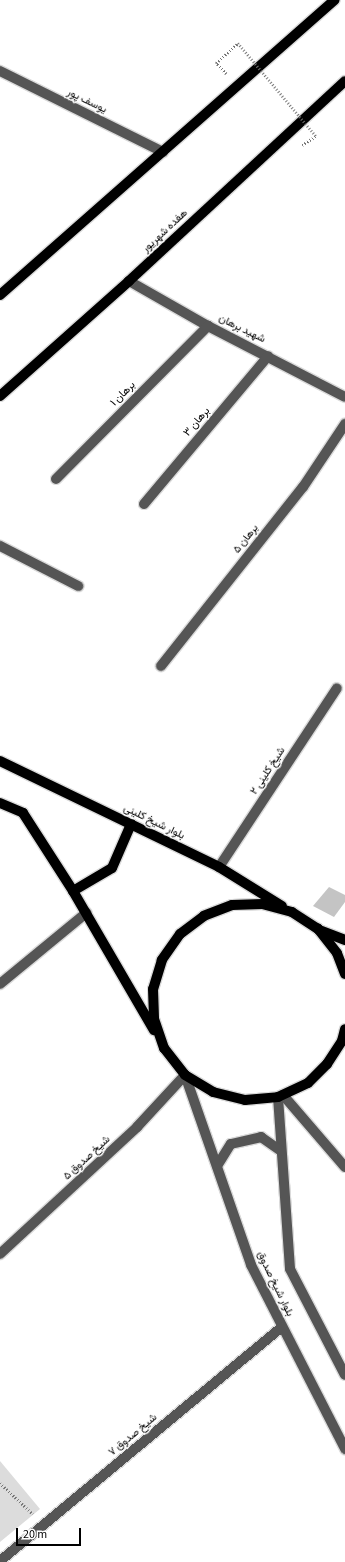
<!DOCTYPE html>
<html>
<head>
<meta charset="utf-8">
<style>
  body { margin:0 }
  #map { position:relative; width:345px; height:1562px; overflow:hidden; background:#fff; font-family:"Source Sans 3",Vazirmatn,sans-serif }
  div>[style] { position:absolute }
  .green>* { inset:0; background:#dcdcdc }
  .building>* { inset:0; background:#c4c4c4 }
  .path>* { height:2.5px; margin-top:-1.25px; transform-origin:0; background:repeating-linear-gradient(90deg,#777 0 1px,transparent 0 3px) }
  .roads { filter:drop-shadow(1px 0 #dbdbdb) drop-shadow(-1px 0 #dbdbdb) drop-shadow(0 1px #dbdbdb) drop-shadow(0 -1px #dbdbdb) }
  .minor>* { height:10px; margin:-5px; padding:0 5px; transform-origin:5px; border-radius:5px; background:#555 }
  .major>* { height:10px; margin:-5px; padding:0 5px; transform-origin:5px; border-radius:5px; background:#000 }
  .path-bridge>* { height:2.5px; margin-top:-1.25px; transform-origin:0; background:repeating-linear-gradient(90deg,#777 0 1px,transparent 0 3px) }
  span { translate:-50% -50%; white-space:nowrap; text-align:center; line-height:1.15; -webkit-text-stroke:3px #fff; paint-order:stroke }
  .street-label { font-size:11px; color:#000 }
  .scale { position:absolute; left:16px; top:1528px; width:65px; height:18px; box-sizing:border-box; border:2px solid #000; border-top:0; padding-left:5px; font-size:12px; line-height:14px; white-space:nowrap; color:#000; -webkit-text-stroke:3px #fff; paint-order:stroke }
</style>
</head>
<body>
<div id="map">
  <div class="green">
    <div style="clip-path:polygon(0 1461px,40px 1509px,0 1542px)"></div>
  </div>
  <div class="building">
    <div style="clip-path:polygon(329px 887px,345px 895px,345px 902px,334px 917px,313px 906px)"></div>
  </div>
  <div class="path">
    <div style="left:226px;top:74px;width:15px;rotate:-132deg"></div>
    <div style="left:216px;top:63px;width:30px;rotate:-42deg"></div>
    <div style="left:302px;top:145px;width:17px;rotate:-33deg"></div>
    <div style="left:0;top:1483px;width:45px;rotate:43.2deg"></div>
  </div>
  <div class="roads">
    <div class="minor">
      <div style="left:0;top:71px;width:182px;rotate:26.4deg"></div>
      <div style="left:129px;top:281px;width:91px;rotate:29.7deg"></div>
      <div style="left:208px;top:326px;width:154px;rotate:27.4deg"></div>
      <div style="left:56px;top:479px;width:216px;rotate:-45.2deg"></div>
      <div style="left:144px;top:504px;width:193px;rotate:-50deg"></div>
      <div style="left:0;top:546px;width:88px;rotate:27.1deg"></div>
      <div style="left:161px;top:666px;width:228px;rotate:-51.6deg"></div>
      <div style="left:303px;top:487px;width:76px;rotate:-56.3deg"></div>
      <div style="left:219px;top:867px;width:214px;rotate:-56.6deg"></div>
      <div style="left:0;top:984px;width:112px;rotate:-39.5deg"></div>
      <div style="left:283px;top:1095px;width:95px;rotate:49.3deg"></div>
      <div style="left:278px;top:1097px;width:172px;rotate:86deg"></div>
      <div style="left:290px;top:1269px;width:119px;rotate:62.6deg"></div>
      <div style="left:217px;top:1166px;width:26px;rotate:-58deg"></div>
      <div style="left:231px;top:1144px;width:31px;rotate:-13deg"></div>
      <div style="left:261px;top:1137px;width:24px;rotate:35deg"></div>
      <div style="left:0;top:1254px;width:187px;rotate:-42.8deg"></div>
      <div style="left:137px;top:1127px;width:71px;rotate:-47.3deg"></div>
      <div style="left:185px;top:1075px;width:201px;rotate:70.8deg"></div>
      <div style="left:251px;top:1265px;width:207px;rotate:62.9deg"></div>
      <div style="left:0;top:1561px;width:366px;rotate:-39.7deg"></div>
    </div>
    <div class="major">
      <div style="left:0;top:295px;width:446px;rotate:-41.4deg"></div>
      <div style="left:0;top:396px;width:173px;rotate:-41.7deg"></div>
      <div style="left:129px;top:281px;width:294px;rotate:-42.8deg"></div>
      <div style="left:0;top:761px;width:243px;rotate:25.8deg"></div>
      <div style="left:219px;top:867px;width:74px;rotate:31.8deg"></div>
      <div style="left:0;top:803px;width:25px;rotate:23deg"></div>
      <div style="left:23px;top:813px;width:93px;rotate:57.3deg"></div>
      <div style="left:73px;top:891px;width:161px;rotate:59.8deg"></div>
      <div style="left:73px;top:891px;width:45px;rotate:-30.5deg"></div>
      <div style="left:112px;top:868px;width:48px;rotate:-66.6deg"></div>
      <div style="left:319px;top:930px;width:28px;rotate:21deg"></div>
      <div style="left:345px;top:974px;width:22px;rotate:-111deg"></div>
      <div style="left:337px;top:953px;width:31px;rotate:-128deg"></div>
      <div style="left:318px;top:929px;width:31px;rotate:-147deg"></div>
      <div style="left:292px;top:912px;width:30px;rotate:-165deg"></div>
      <div style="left:263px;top:904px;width:31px;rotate:178deg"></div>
      <div style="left:232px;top:905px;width:30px;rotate:159deg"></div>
      <div style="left:204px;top:916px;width:30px;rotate:143deg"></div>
      <div style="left:180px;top:934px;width:32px;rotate:125deg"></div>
      <div style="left:162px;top:960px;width:30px;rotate:107deg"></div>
      <div style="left:153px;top:989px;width:30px;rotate:88deg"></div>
      <div style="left:154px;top:1019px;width:31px;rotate:71deg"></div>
      <div style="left:164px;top:1048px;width:34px;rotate:52deg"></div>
      <div style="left:185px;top:1075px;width:33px;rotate:31deg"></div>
      <div style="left:213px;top:1092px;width:33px;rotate:14deg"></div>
      <div style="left:245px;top:1100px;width:33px;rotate:-5deg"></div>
      <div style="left:278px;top:1097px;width:33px;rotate:-25deg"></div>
      <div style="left:308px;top:1083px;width:27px;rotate:-45deg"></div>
      <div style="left:327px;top:1064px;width:27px;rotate:-57deg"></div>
      <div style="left:342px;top:1041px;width:12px;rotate:-76deg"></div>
    </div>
  </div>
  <div class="path-bridge">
    <div style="left:238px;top:43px;width:121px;rotate:50deg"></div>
  </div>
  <div class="street-label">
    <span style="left:87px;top:101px;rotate:26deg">یوسف پور</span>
    <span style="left:165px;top:231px;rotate:-43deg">هفده شهریور</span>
    <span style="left:242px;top:329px;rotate:26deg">شهید برهان</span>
    <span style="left:123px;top:394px;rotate:-45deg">برهان ۱</span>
    <span style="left:197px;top:422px;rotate:-50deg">برهان ۳</span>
    <span style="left:246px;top:539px;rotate:-52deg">برهان ۵</span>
    <span style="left:268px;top:771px;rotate:-57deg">شیخ کلینی ۲</span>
    <span style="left:154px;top:822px;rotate:26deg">بلوار شیخ کلینی</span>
    <span style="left:87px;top:1158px;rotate:-43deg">شیخ صدوق ۵</span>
    <span style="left:275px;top:1284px;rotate:64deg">بلوار شیخ صدوق</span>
    <span style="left:133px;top:1435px;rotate:-40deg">شیخ صدوق ۷</span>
  </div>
  <div class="scale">20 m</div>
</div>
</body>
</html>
